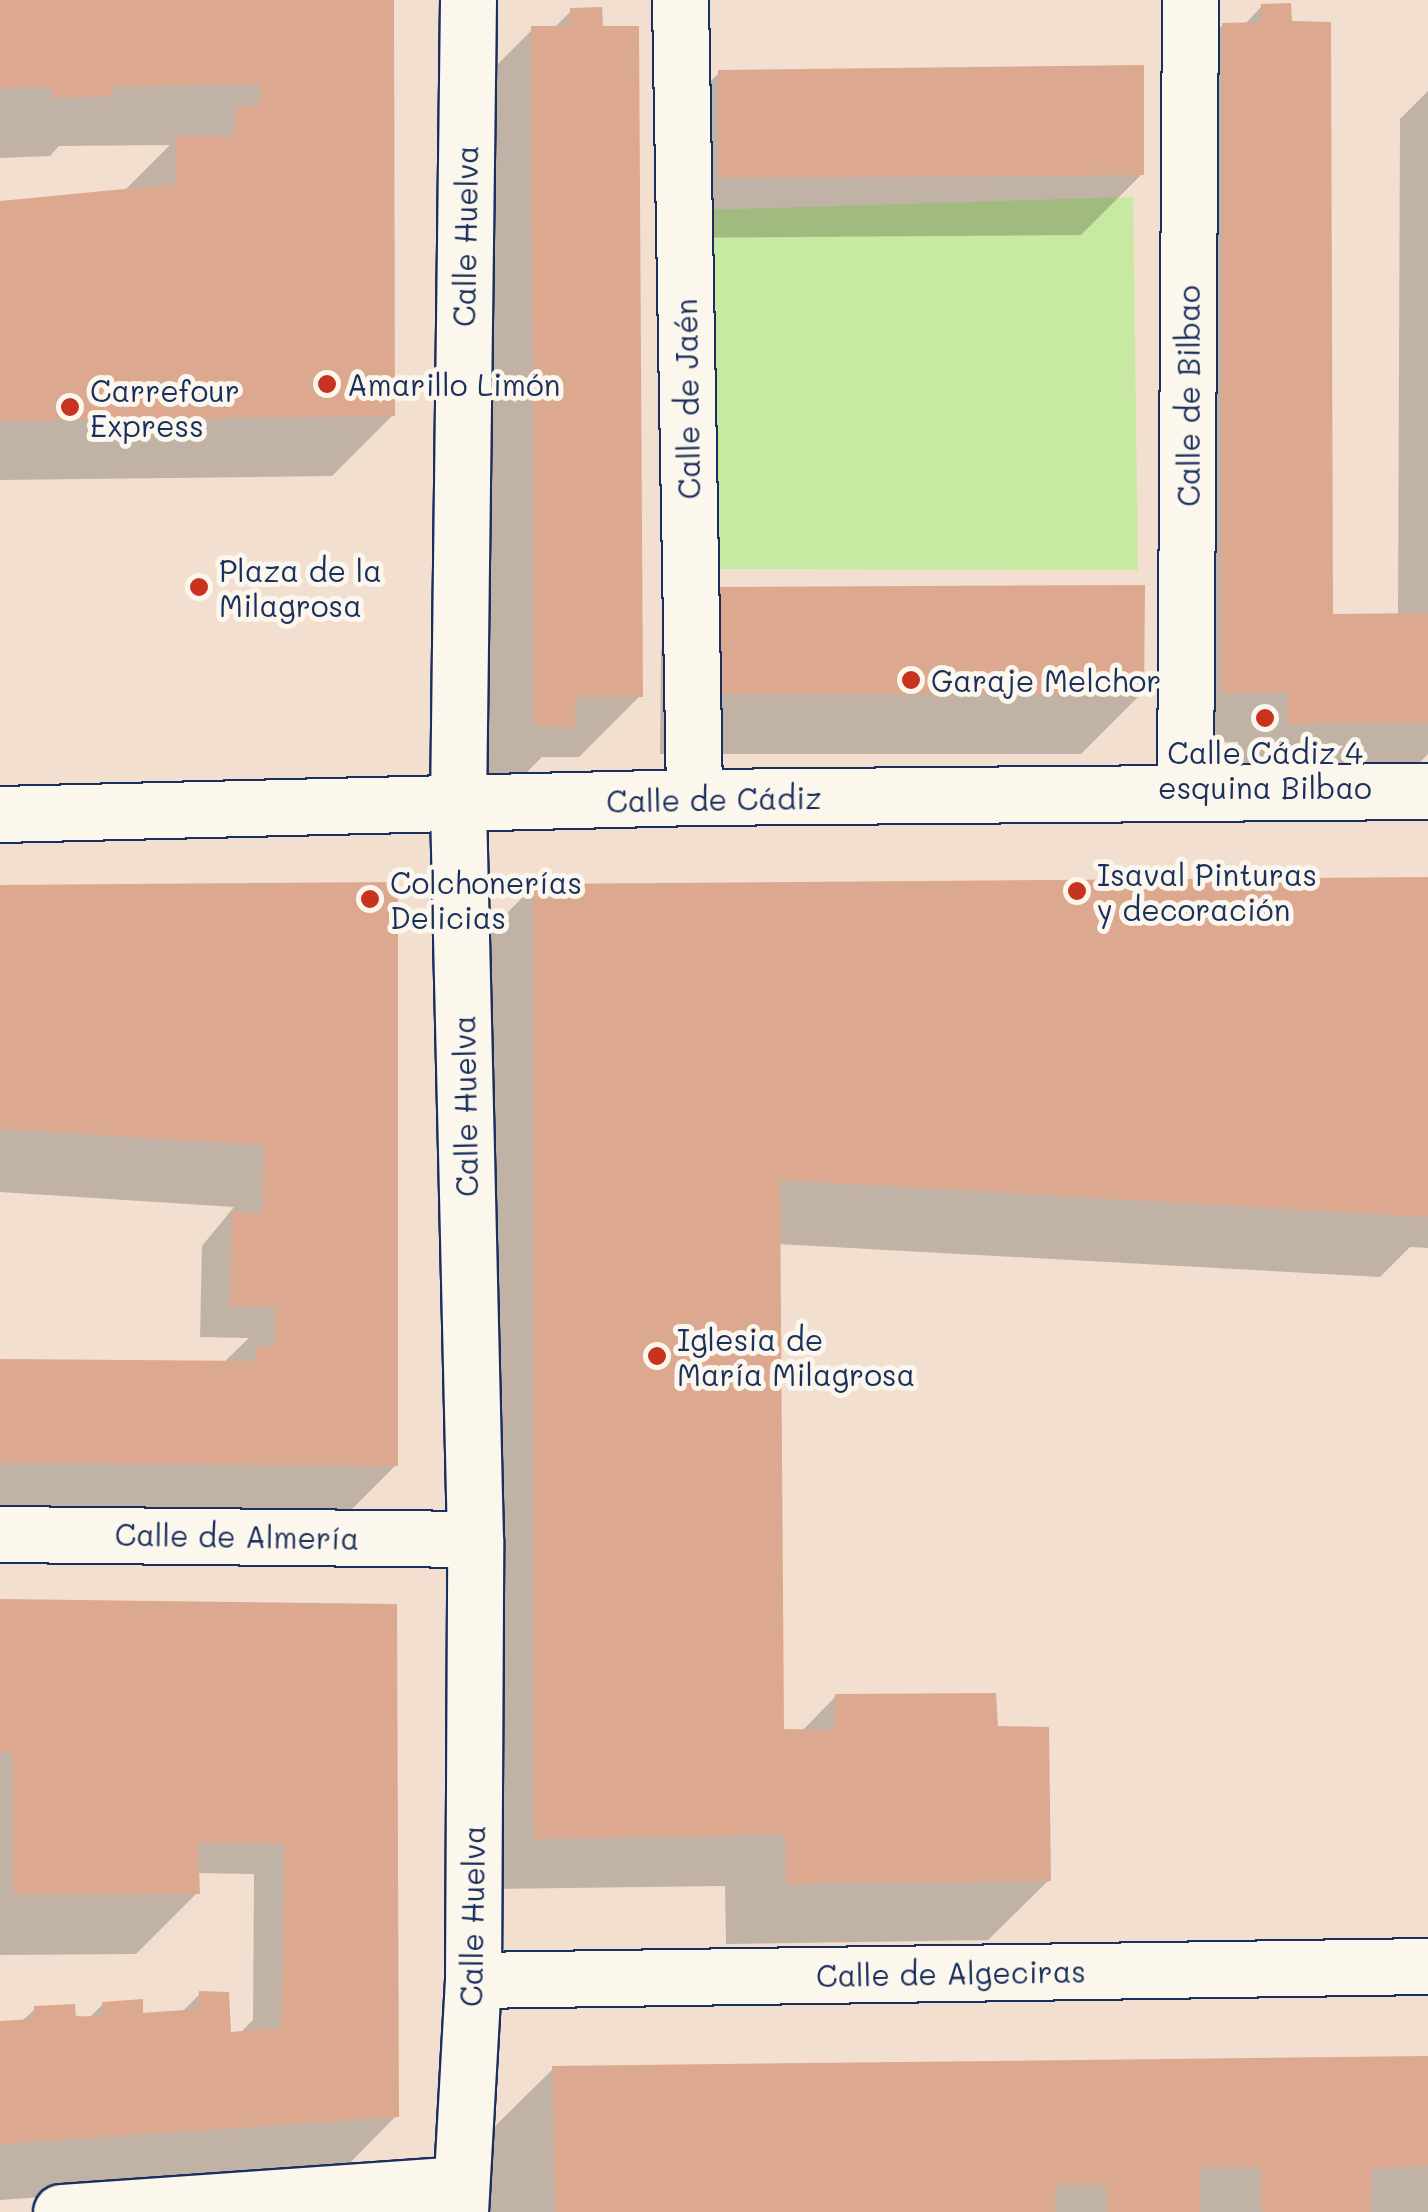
<!DOCTYPE html>
<html>
<head>
<meta charset="utf-8">
<style>
  body { margin:0 }
  #map { position:relative; width:1428px; height:2212px; overflow:hidden; background:#f2dfd0; font-family:Mali,sans-serif }
  div>[style] { position:absolute }
  .green>* { inset:0; background:#c8e9a1 }
  .shadow>* { inset:0; background:#0003 }
  .building>* { inset:0; background:#dca890 }
  .roads { filter:drop-shadow(2px 0 #1b2f5e) drop-shadow(-2px 0 #1b2f5e) drop-shadow(0 2px #1b2f5e) drop-shadow(0 -2px #1b2f5e) }
  .street>* { height:55px; margin:-27.5px; padding:0 27.5px; transform-origin:27.5px; border-radius:27.5px; background:#fbf7ec }
  .dots>* { width:28px; height:28px; translate:-50% -50%; box-sizing:border-box; border:5px solid #fbf7ec; border-radius:50% }
  span { translate:-50% -50%; white-space:nowrap; text-align:center; line-height:1.15; -webkit-text-stroke:10px #fbf7ec; paint-order:stroke }
  .street-label { font-size:30px; color:#1b2f5e }
  .poi-label { font-size:30px; color:#1b2f5e }
  .left { translate:0 -50%; text-align:left }
</style>
</head>
<body>
<div id="map">
  <div class="green">
    <div style="clip-path:polygon(1133px 197px,1138px 570px,714px 569px,702px 210px)"></div>
  </div>
  <div class="shadow">
    <div style="clip-path:polygon(0 0,392px 0,393px 415px,332px 476px,0 480px,0 203px,123px 192px,170px 145px,59px 146px,50px 156px,0 158px)"></div>
    <div style="clip-path:polygon(1262px 6px,1330px 617px,1398px 616px,1400px 119px,1428px 91px,1428px 754px,1409px 773px,1237px 774px,1238px 742px,1171px 743px,1172px 77px,1223px 25px,1244px 25px)"></div>
    <div style="clip-path:polygon(571px 11px,640px 696px,579px 757px,542px 757px,512px 787px,474px 786px,472px 90px,533px 29px,553px 29px)"></div>
    <div style="clip-path:polygon(719px 73px,1142px 174px,1081px 235px,658px 238px,658px 133px)"></div>
    <div style="clip-path:polygon(722px 589px,1142px 693px,1081px 754px,660px 754px,661px 650px)"></div>
    <div style="clip-path:polygon(1428px 880px,1428px 1248px,1410px 1247px,1380px 1277px,778px 1244px,782px 1732px,801px 1732px,836px 1696px,995px 1728px,1049px 1880px,988px 1940px,726px 1944px,725px 1886px,484px 1889px,473px 947px,534px 886px)"></div>
    <div style="clip-path:polygon(395px 885px,396px 1465px,335px 1526px,0 1523px,0 1362px,223px 1363px,249px 1338px,200px 1337px,202px 1246px,234px 1207px,0 1192px,0 888px)"></div>
    <div style="clip-path:polygon(0 1602px,395px 1607px,396px 2116px,336px 2177px,0 2200px,0 2024px,21px 2022px,35px 2009px,89px 2018px,103px 2004px,141px 2016px,181px 2013px,200px 1994px,229px 2034px,239px 2034px,253px 2020px,254px 1874px,197px 1873px,197px 1893px,136px 1954px,0 1955px)"></div>
    <div style="clip-path:polygon(1428px 2058px,1428px 2212px,491px 2212px,487px 2134px,553px 2069px)"></div>
  </div>
  <div class="building">
    <div style="clip-path:polygon(0 0,394px 0,395px 416px,0 421px,0 201px,176px 184px,175px 136px,233px 136px,236px 107px,259px 105px,260px 84px,113px 87px,113px 96px,52px 99px,52px 87px,0 88px)"></div>
    <div style="clip-path:polygon(1291px 3px,1292px 21px,1331px 22px,1333px 614px,1428px 613px,1428px 723px,1287px 724px,1288px 692px,1221px 693px,1222px 23px,1260px 22px,1261px 4px)"></div>
    <div style="clip-path:polygon(602px 7px,603px 26px,639px 26px,643px 697px,575px 697px,575px 728px,534px 726px,531px 26px,569px 26px,570px 8px)"></div>
    <div style="clip-path:polygon(1144px 65px,1144px 175px,718px 178px,718px 70px)"></div>
    <div style="clip-path:polygon(1145px 585px,1144px 694px,720px 694px,720px 587px)"></div>
    <div style="clip-path:polygon(1428px 877px,1428px 1217px,780px 1180px,784px 1729px,834px 1730px,835px 1694px,996px 1693px,998px 1726px,1049px 1727px,1051px 1881px,786px 1884px,785px 1835px,534px 1839px,533px 884px)"></div>
    <div style="clip-path:polygon(398px 882px,398px 1466px,0 1463px,0 1359px,256px 1361px,256px 1346px,275px 1347px,276px 1307px,230px 1307px,232px 1212px,262px 1213px,264px 1145px,0 1129px,0 885px)"></div>
    <div style="clip-path:polygon(0 1599px,397px 1604px,399px 2117px,0 2144px,0 2021px,34px 2019px,34px 2006px,75px 2004px,76px 2017px,103px 2015px,102px 2002px,143px 1999px,143px 2013px,198px 2009px,199px 1991px,229px 1992px,231px 2032px,281px 2028px,284px 1901px,284px 1844px,198px 1843px,200px 1894px,14px 1895px,12px 1752px,0 1752px)"></div>
    <div style="clip-path:polygon(1428px 2056px,1428px 2166px,1372px 2169px,1371px 2212px,1262px 2212px,1261px 2167px,1200px 2167px,1200px 2212px,1107px 2212px,1106px 2185px,1055px 2185px,1055px 2212px,555px 2212px,552px 2066px)"></div>
  </div>
  <div class="roads">
    <div class="street">
      <div style="left:680px;top:0;width:797px;rotate:88.99deg"></div>
      <div style="left:1185px;top:792px;width:792px;rotate:-89.64deg"></div>
      <div style="left:0;top:814px;width:694px;rotate:-1.4deg"></div>
      <div style="left:694px;top:797px;width:734px;rotate:-0.47deg"></div>
      <div style="left:0;top:1534px;width:475px;rotate:0.6deg"></div>
      <div style="left:473px;top:1980px;width:955px;rotate:-0.84deg"></div>
      <div style="left:61px;top:2212px;width:399px;rotate:-4deg"></div>
      <div style="left:460px;top:2212px;width:232px;rotate:-86.8deg"></div>
      <div style="left:473px;top:1980px;width:441px;rotate:-89.7deg"></div>
      <div style="left:475px;top:1539px;width:732px;rotate:-91.33deg"></div>
      <div style="left:458px;top:807px;width:807px;rotate:-89.29deg"></div>
    </div>
  </div>
  <div class="dots">
    <div style="left:327px;top:384px;background:#c8321e"></div>
    <div style="left:70px;top:407px;background:#c8321e"></div>
    <div style="left:199px;top:587px;background:#c8321e"></div>
    <div style="left:911px;top:680px;background:#c8321e"></div>
    <div style="left:1265px;top:718px;background:#c8321e"></div>
    <div style="left:1077px;top:891px;background:#c8321e"></div>
    <div style="left:370px;top:899px;background:#c8321e"></div>
    <div style="left:657px;top:1356px;background:#c8321e"></div>
  </div>
  <div class="street-label">
    <span style="left:465px;top:236px;rotate:-89deg">Calle Huelva</span>
    <span style="left:1188px;top:396px;rotate:-90deg">Calle de Bilbao</span>
    <span style="left:687px;top:399px;rotate:-91deg">Calle de Jaén</span>
    <span style="left:714px;top:799px;rotate:-1deg">Calle de Cádiz</span>
    <span style="left:465px;top:1106px;rotate:-91deg">Calle Huelva</span>
    <span style="left:237px;top:1536px;rotate:1deg">Calle de Almería</span>
    <span style="left:472px;top:1916px;rotate:-89deg">Calle Huelva</span>
    <span style="left:951px;top:1973px;rotate:-1deg">Calle de Algeciras</span>
  </div>
  <div class="poi-label">
    <span class="left" style="left:347px;top:384px">Amarillo Limón</span>
    <span class="left" style="left:90px;top:407px">Carrefour<br>Express</span>
    <span class="left" style="left:219px;top:587px">Plaza de la<br>Milagrosa</span>
    <span class="left" style="left:931px;top:680px">Garaje Melchor</span>
    <span style="left:1265px;top:769px">Calle Cádiz 4<br>esquina Bilbao</span>
    <span class="left" style="left:1097px;top:891px">Isaval Pinturas<br>y decoración</span>
    <span class="left" style="left:390px;top:899px">Colchonerías<br>Delicias</span>
    <span class="left" style="left:677px;top:1356px">Iglesia de<br>María Milagrosa</span>
  </div>
</div>
</body>
</html>
